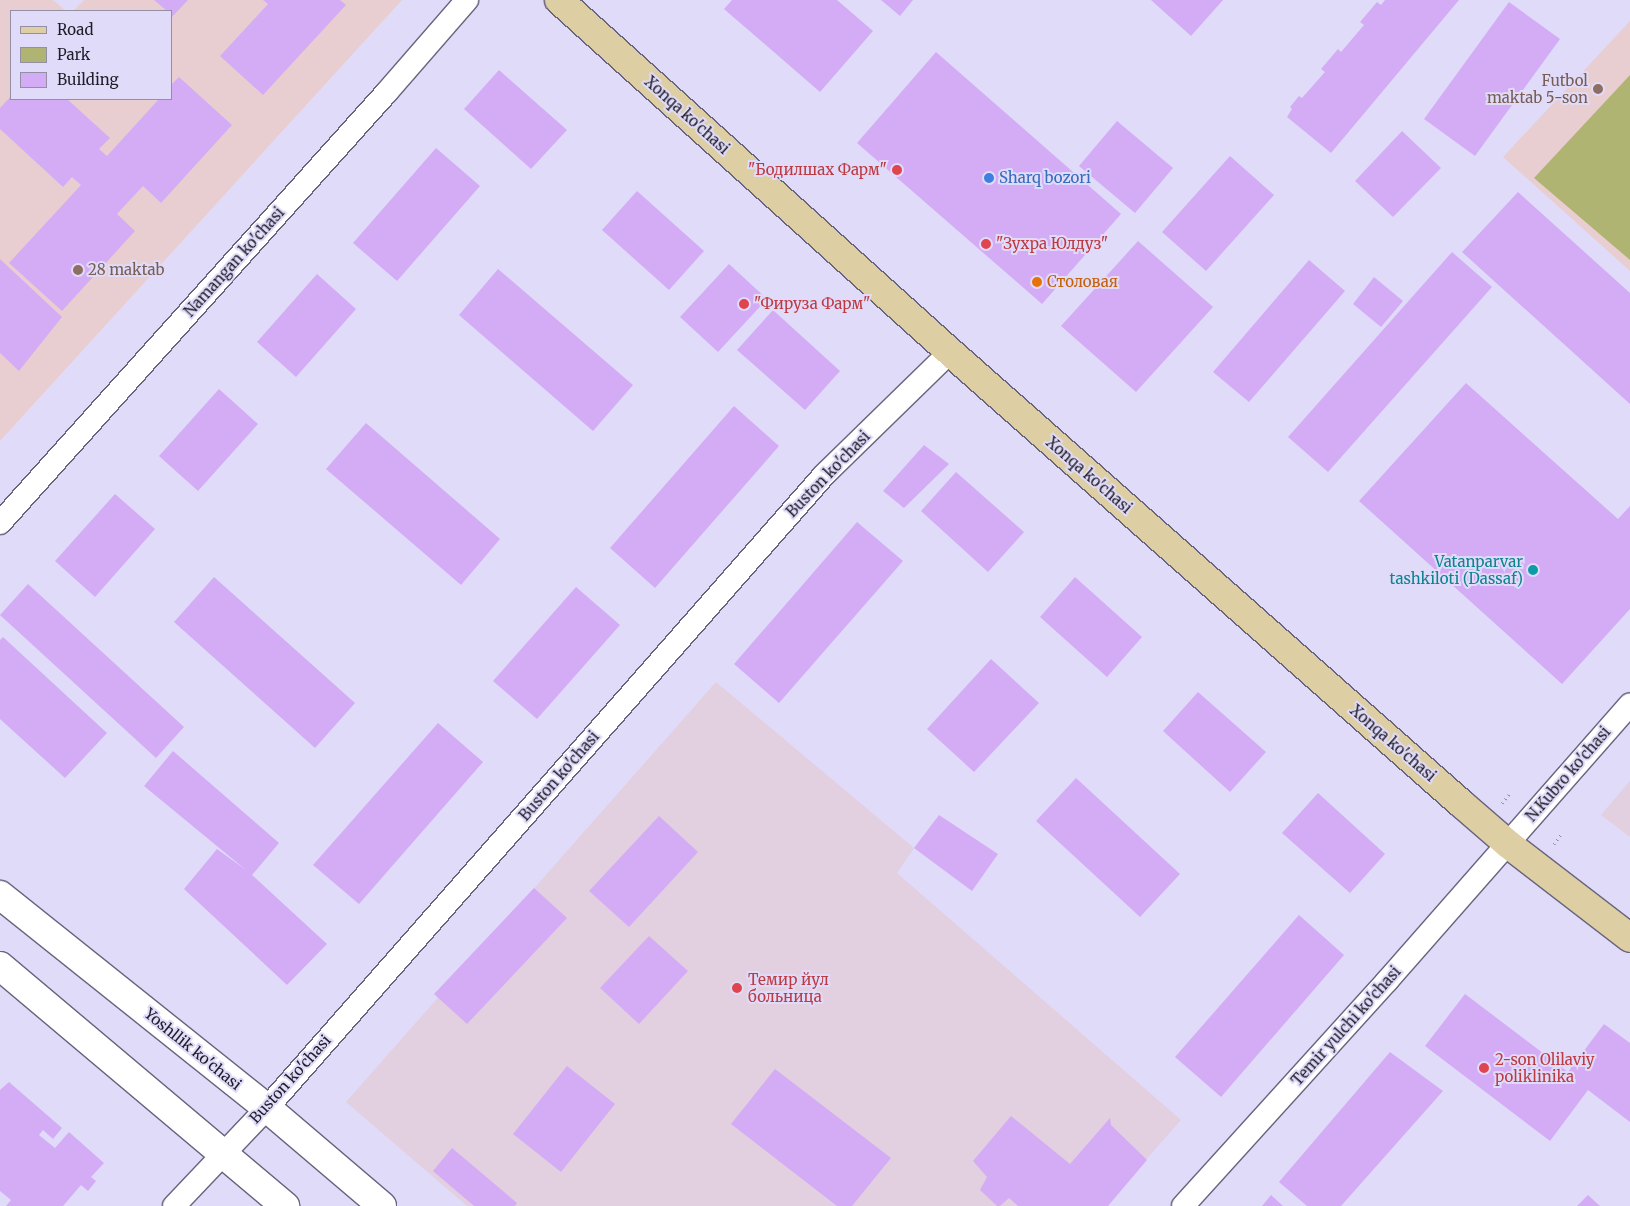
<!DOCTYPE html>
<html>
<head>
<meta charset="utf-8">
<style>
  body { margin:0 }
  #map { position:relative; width:1630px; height:1206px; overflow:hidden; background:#e0dbf9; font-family:Merriweather,serif }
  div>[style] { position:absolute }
  .education>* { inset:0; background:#e9ced1 }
  .medical>* { inset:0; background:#e2cfe0 }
  .green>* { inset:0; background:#b0b472 }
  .building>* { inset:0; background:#d4acf6 }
  .path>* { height:3px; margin-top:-1.5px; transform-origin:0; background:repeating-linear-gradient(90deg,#938fa6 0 1px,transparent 0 5px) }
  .roads { filter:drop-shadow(1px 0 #68647e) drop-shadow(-1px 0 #68647e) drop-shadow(0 1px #68647e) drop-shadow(0 -1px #68647e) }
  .street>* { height:22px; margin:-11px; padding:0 11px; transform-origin:11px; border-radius:11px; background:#fff }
  .secondary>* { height:28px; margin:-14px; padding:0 14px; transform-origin:14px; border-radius:14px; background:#fff }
  .primary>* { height:28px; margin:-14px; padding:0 14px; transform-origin:14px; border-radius:14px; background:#ddcea3 }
  .dots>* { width:14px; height:14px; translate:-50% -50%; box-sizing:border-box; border:2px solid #e0dbf9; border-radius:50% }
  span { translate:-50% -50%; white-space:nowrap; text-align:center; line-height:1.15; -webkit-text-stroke:4px #e0dbf9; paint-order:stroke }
  .education-label { font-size:15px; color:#785e54 }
  .right { translate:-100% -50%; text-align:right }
  .left { translate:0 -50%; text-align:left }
  .street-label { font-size:15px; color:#1f1d28 }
  .health-label { font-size:15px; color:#be3a42 }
  .shop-label { font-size:15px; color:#366cbe }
  .food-label { font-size:15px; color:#c56008 }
  .culture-label { font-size:15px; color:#0d838f }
  .legend { position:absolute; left:10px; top:10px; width:162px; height:90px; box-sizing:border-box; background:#e0dbf9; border:1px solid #938fa5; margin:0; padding:6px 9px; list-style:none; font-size:15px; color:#1f1d28 }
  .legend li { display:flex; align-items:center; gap:10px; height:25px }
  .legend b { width:25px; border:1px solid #938fa5 }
</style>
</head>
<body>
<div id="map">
  <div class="education">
    <div style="clip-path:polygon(0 0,53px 0,66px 11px,11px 11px,11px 99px,171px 99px,171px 11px,73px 11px,84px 0,402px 0,0 441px)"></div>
    <div style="clip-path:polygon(1630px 21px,1630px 271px,1503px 157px)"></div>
  </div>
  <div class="medical">
    <div style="clip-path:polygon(716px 682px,914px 848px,897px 873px,1181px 1120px,1105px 1206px,467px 1206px,346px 1102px)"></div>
    <div style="clip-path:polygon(1630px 781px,1630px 837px,1601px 815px)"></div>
  </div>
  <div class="green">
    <div style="clip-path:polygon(1630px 75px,1630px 260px,1534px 178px)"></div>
  </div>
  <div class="building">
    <div style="clip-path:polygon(154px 0,188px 0,172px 17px,171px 11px,167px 11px)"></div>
    <div style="clip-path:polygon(263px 0,340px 0,346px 5px,263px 95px,220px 56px,268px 4px)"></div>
    <div style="clip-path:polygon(732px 0,837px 0,873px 31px,820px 92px,724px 9px)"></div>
    <div style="clip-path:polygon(881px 0,913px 0,900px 16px)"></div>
    <div style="clip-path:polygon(1151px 0,1223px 0,1191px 36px)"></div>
    <div style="clip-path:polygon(1385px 0,1459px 0,1331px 153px,1287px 117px,1292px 109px,1290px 107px,1299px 96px,1302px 98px,1325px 72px,1321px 69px,1338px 49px,1341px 52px,1364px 25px,1360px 22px,1377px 2px,1381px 5px)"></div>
    <div style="clip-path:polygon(1509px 2px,1560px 39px,1475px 156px,1424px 119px)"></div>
    <div style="clip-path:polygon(936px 52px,1121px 214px,1042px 304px,857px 143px)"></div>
    <div style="clip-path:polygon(499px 70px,567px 130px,531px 169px,464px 109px)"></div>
    <div style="clip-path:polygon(179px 77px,232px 125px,161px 203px,143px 186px,117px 214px,135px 231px,62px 311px,9px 263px,81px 185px,72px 177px,63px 187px,0 129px,0 108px,11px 96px,11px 99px,67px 99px,110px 138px,99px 149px,107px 156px,159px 99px,171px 99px,171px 85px)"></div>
    <div style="clip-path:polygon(1117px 121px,1173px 168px,1135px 213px,1079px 166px)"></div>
    <div style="clip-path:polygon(1402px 131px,1441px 168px,1393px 217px,1355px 181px)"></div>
    <div style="clip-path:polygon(436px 148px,480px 186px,397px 281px,353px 243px)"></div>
    <div style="clip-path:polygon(1230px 156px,1274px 195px,1206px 271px,1162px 232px)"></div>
    <div style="clip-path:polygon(637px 191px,704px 251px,669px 290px,602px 230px)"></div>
    <div style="clip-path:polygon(1518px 192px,1630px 293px,1630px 404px,1462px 252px)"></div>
    <div style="clip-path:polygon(1138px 241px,1213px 307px,1136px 392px,1061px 326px)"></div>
    <div style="clip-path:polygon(1452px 252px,1492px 287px,1328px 472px,1288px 437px)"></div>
    <div style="clip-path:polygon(0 259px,62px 317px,19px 371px,0 353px)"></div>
    <div style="clip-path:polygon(1309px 260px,1345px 291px,1249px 402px,1213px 372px)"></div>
    <div style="clip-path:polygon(729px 264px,767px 299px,718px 352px,680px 317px)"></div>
    <div style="clip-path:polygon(498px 269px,633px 385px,593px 431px,459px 315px)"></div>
    <div style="clip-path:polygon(317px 274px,356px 309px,296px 377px,257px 342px)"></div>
    <div style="clip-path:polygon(1374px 277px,1403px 301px,1381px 327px,1353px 304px)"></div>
    <div style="clip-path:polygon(773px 310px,840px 371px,805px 410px,737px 350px)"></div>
    <div style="clip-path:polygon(1466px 383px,1618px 519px,1630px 506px,1630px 609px,1562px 684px,1359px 501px)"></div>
    <div style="clip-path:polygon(219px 389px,258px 424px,198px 491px,159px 456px)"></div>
    <div style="clip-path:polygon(734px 406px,779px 446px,655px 588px,610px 548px)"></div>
    <div style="clip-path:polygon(366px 423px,500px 539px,461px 585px,326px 469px)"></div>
    <div style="clip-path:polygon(924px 445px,949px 464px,904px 508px,883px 491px)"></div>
    <div style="clip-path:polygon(956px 472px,1024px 532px,988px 572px,921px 511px)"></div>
    <div style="clip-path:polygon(115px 494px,155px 529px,95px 597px,55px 561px)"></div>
    <div style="clip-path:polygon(857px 522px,903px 561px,779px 703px,734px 664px)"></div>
    <div style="clip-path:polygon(214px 577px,355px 703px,315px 748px,174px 622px)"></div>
    <div style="clip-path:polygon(1075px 577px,1142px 637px,1107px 677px,1040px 617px)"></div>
    <div style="clip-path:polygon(28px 584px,184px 727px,156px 758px,0 615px)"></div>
    <div style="clip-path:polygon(576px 587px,620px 625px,537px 719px,493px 681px)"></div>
    <div style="clip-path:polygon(3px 637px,107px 733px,65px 778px,0 719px,0 640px)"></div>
    <div style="clip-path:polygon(991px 659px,1039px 703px,974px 772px,927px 729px)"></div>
    <div style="clip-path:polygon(1198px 692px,1266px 752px,1230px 792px,1163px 731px)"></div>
    <div style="clip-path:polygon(438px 723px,483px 762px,359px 904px,313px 865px)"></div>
    <div style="clip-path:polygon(173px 751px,279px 843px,252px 875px,327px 944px,287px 985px,184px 889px,217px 849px,246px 870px,144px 786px)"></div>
    <div style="clip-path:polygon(1076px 778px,1180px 874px,1140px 917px,1036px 821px)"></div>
    <div style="clip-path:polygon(1318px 793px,1385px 854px,1350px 893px,1282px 833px)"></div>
    <div style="clip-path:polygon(939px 815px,998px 854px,972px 891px,914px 848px)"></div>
    <div style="clip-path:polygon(659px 816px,698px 852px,629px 927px,589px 891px)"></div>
    <div style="clip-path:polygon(534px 888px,567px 918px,467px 1024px,434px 994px)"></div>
    <div style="clip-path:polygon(1299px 915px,1344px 955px,1221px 1097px,1175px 1057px)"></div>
    <div style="clip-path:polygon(649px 936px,688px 971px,639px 1024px,600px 988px)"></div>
    <div style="clip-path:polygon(1465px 994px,1568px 1072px,1604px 1024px,1630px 1043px,1630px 1122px,1588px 1090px,1550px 1141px,1425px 1046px)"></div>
    <div style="clip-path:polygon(1390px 1052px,1443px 1091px,1341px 1206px,1307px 1206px,1279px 1182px)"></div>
    <div style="clip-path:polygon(567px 1066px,615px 1104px,561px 1172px,513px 1134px)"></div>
    <div style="clip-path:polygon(775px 1069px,891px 1158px,852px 1206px,837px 1206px,731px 1124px)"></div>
    <div style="clip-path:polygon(9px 1082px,62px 1128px,53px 1139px,43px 1130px,39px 1135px,55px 1148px,69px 1132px,104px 1163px,91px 1177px,96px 1181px,88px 1191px,81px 1185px,63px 1206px,6px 1206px,11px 1200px,0 1191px,0 1090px)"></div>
    <div style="clip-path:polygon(1011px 1116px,1070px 1164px,1110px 1118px,1111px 1125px,1147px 1160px,1108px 1206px,1018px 1206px,1009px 1198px,1000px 1206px,997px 1206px,980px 1190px,987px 1177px,973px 1161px)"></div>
    <div style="clip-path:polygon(452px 1148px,517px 1203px,515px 1206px,474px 1206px,433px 1171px)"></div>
    <div style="clip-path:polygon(1271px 1195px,1283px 1206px,1262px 1206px)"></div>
    <div style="clip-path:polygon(1588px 1195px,1600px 1206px,1577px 1206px)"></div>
  </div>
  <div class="path">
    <div style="left:1502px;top:803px;width:13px;rotate:-51deg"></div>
    <div style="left:1554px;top:844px;width:12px;rotate:-55deg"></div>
  </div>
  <div class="roads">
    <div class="street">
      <div style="left:0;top:523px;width:579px;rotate:-48.08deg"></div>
      <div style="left:387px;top:92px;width:122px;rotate:-49deg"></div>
      <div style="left:174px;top:1206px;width:135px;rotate:-46.5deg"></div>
      <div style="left:267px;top:1108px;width:845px;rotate:-48.65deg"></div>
      <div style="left:825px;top:474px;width:175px;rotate:-44.3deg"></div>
      <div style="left:1183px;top:1206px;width:304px;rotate:-47.8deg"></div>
      <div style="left:1387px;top:981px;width:368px;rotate:-48.7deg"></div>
    </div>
    <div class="secondary">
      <div style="left:0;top:895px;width:342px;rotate:38.6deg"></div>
      <div style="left:267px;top:1108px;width:151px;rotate:40.4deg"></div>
      <div style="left:0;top:966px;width:373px;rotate:40.1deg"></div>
    </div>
    <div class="primary">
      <div style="left:559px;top:0;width:526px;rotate:42deg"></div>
      <div style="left:950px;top:352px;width:684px;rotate:41.45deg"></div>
      <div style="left:1463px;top:805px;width:60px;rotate:40.9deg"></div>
      <div style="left:1508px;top:844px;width:154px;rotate:37.6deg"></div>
    </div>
  </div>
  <div class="dots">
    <div style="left:1598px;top:89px;background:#8d6e63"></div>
    <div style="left:897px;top:170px;background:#e0444e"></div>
    <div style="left:989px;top:178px;background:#3f7fe0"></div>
    <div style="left:986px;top:244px;background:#e0444e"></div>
    <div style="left:78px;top:270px;background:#8d6e63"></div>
    <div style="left:1037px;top:282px;background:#e8710a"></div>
    <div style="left:744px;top:304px;background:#e0444e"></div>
    <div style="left:1533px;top:570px;background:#0f9aa8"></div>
    <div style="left:737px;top:988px;background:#e0444e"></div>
    <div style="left:1484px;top:1068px;background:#e0444e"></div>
  </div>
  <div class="education-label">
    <span class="right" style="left:1588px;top:89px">Futbol<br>maktab 5-son</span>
    <span class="left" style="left:88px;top:270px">28 maktab</span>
  </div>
  <div class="street-label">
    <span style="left:687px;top:115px;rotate:42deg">Xonqa ko'chasi</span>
    <span style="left:234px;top:262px;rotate:-48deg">Namangan ko'chasi</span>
    <span style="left:828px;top:474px;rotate:-46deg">Buston ko'chasi</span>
    <span style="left:1089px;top:475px;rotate:41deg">Xonqa ko'chasi</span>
    <span style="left:1393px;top:743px;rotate:41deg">Xonqa ko'chasi</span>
    <span style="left:1568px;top:774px;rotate:-49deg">N.Kubro ko'chasi</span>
    <span style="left:559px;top:776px;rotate:-49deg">Buston ko'chasi</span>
    <span style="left:1346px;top:1026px;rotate:-48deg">Temir yulchi ko'chasi</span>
    <span style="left:193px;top:1049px;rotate:39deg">Yoshllik ko'chasi</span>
    <span style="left:290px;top:1079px;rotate:-48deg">Buston ko'chasi</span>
  </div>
  <div class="health-label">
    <span class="right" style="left:887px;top:170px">"Бодилшах Фарм"</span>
    <span class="left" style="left:996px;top:244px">"Зухра Юлдуз"</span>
    <span class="left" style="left:754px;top:304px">"Фируза Фарм"</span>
    <span class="left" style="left:748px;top:988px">Темир йул<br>больница</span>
    <span class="left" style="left:1495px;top:1068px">2-son Olilaviy<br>poliklinika</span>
  </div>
  <div class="shop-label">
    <span class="left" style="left:999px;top:178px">Sharq bozori</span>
  </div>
  <div class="food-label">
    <span class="left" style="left:1047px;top:282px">Столовая</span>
  </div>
  <div class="culture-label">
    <span class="right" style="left:1523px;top:570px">Vatanparvar<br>tashkiloti (Dassaf)</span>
  </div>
  <ul class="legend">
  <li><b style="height:6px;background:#ddcea3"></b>Road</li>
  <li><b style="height:14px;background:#b0b472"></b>Park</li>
  <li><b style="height:14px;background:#d4acf6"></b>Building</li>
  </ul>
</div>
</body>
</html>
